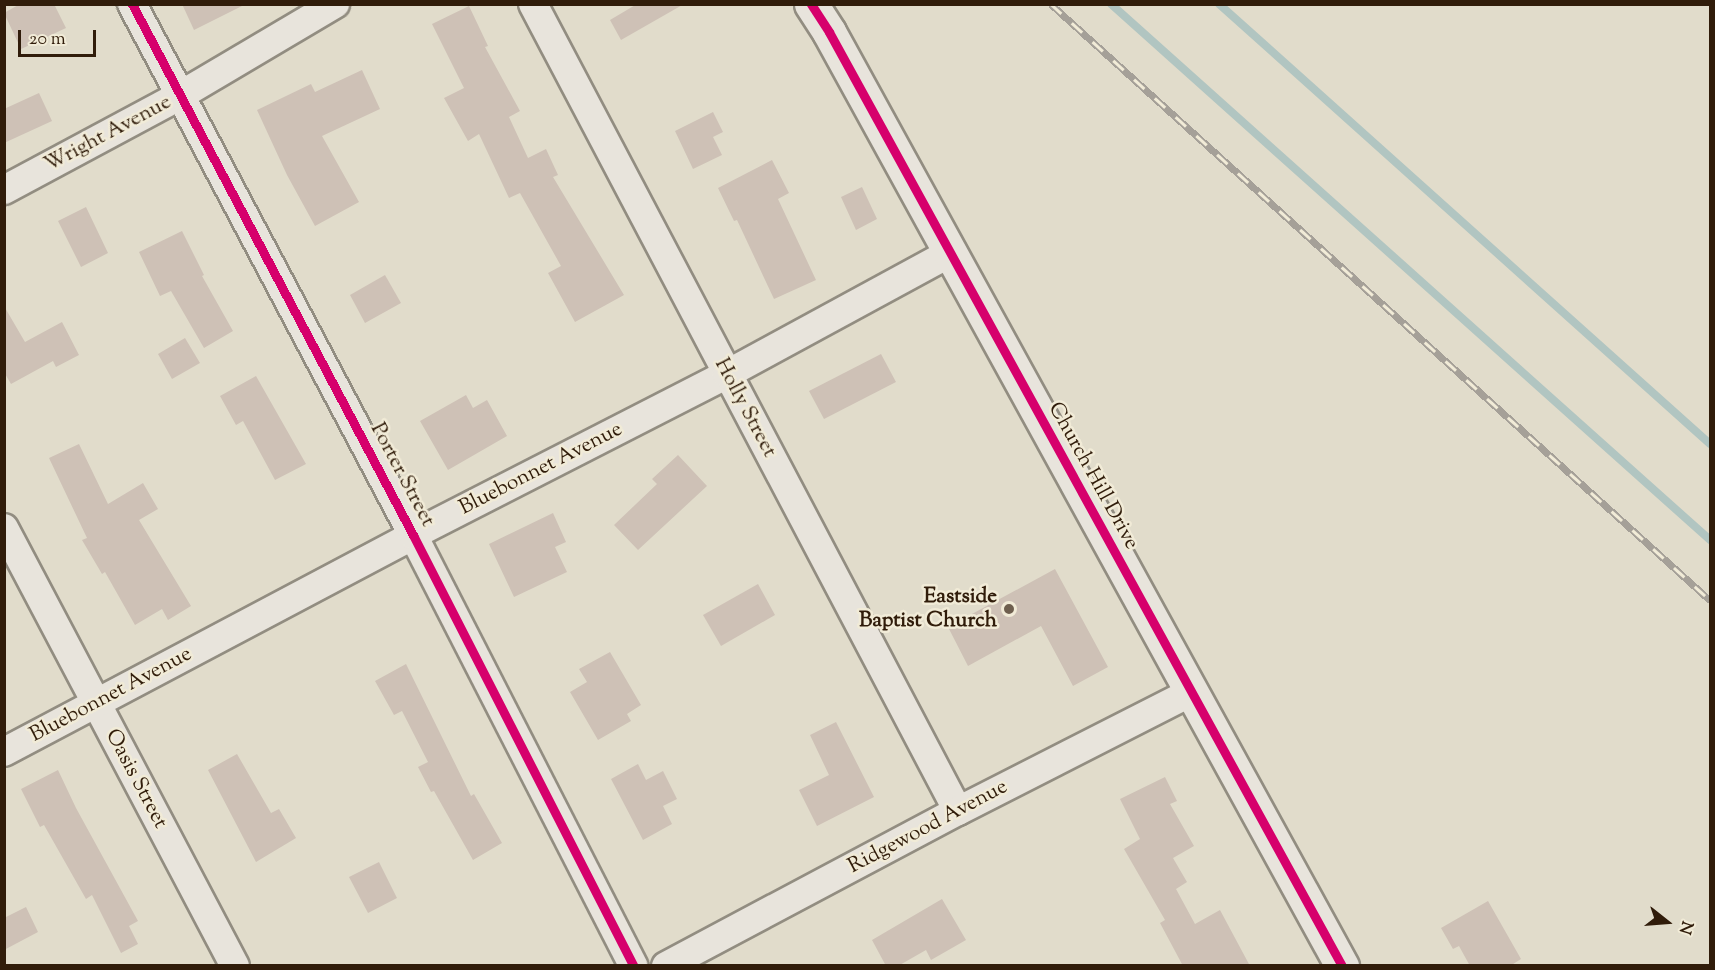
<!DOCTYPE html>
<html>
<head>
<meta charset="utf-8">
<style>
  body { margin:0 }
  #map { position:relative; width:1715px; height:970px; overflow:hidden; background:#e1dccb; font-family:"Sorts Mill Goudy",serif }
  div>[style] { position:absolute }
  .stream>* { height:8px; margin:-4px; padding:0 4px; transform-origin:4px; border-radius:4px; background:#b1c5c1 }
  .building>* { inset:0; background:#cec1b6 }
  .roads { filter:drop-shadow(2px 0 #928d81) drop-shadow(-2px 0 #928d81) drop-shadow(0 2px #928d81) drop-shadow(0 -2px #928d81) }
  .minor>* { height:28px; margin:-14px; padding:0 14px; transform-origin:14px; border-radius:14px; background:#e8e4dc }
  .tertiary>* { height:33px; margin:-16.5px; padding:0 16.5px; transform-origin:16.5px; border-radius:16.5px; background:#e8e4dc }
  .rail>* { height:7px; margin-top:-3.5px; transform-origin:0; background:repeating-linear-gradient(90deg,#f1ebd7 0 14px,#a5a098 0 28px); box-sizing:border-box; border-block:2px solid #a5a098 }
  .cycleway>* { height:9px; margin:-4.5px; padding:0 4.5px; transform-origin:4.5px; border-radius:4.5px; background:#d6006c }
  .dots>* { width:16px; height:16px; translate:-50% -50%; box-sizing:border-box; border:3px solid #f1ebd7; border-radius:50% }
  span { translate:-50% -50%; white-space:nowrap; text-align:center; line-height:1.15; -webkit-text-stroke:5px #f1ebd7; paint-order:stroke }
  .street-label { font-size:21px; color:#301c0a }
  .poi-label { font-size:21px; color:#301c0a; font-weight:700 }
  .right { translate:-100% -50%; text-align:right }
  .frame { position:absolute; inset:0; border:6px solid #301c0a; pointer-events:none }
  .north { position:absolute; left:1637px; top:892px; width:60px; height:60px; -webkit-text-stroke:4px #f1ebd7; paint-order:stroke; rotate:107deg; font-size:16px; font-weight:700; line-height:24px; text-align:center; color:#301c0a }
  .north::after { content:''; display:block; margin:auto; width:21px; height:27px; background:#301c0a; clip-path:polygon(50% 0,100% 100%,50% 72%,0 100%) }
  .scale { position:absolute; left:18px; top:30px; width:78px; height:27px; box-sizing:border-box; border:3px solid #301c0a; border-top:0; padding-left:8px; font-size:18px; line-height:21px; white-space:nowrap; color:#301c0a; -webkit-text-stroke:4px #f1ebd7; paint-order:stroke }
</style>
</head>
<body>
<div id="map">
  <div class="stream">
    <div style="left:1111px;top:4px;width:804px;rotate:41.82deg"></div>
    <div style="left:1219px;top:4px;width:659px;rotate:41.86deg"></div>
  </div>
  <div class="building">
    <div style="clip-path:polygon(20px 4px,54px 4px,66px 28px,21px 49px,4px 13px)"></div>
    <div style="clip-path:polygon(182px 4px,246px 4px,194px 30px)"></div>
    <div style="clip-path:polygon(637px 4px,684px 4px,621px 40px,610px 20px)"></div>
    <div style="clip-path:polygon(469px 6px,488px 46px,485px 47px,520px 111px,509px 117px,528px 158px,546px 149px,558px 175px,553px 177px,624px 295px,575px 322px,548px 273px,561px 266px,520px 193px,509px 198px,479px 134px,468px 141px,444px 98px,464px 88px,432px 24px)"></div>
    <div style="clip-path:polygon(362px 70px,380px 109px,322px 136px,359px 202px,315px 226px,287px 175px,257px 110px,311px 84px,315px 92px)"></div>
    <div style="clip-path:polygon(39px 93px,52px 121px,4px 143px,4px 109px)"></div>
    <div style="clip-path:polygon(713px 112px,723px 132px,713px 137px,722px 155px,693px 169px,675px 131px)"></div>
    <div style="clip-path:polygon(772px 160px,789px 193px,778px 199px,816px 280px,774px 299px,737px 220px,734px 221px,718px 188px)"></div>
    <div style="clip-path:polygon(862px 187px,877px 219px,856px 230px,841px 197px)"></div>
    <div style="clip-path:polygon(86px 207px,108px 253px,81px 267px,58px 221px)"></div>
    <div style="clip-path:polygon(182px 231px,204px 275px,202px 276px,233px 331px,204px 348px,171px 291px,160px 296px,139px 252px)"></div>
    <div style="clip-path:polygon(385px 275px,401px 303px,365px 323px,350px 295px)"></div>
    <div style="clip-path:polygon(4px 306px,25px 342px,62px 322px,79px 355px,56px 367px,53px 361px,11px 384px,4px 372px)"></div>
    <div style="clip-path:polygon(185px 338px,200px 363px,172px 379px,158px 354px)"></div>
    <div style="clip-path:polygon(881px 354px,896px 382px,824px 419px,809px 391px)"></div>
    <div style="clip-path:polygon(256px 376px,306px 464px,275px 480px,243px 421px,236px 425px,220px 396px)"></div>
    <div style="clip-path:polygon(466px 395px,473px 408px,487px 400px,507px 436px,448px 470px,420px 421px)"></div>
    <div style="clip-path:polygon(79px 444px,108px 504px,143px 483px,158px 509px,139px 520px,191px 606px,168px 620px,162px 609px,135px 625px,105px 572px,102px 574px,82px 540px,87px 538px,49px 458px)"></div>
    <div style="clip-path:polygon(678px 455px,707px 486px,638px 550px,614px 525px,657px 484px,652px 479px)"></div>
    <div style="clip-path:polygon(553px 513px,566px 542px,555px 547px,567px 572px,514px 597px,489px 544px)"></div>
    <div style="clip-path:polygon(1055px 569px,1108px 667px,1073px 686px,1041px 626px,968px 666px,948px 627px)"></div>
    <div style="clip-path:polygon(758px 584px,775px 615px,721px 646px,703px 615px)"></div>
    <div style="clip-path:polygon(610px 652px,641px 705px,627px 714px,631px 721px,598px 740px,570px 692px,587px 682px,579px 669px)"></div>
    <div style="clip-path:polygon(406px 664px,471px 796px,474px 794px,502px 843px,473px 860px,434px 791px,431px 792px,418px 767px,428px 762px,402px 711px,394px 715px,375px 681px)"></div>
    <div style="clip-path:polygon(836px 722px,874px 797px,817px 826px,799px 790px,829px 775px,810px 735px)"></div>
    <div style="clip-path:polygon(237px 754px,271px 813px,279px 809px,296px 838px,256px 862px,208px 770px)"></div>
    <div style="clip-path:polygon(638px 764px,646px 780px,663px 771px,677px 799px,663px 806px,672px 824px,643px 840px,611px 779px)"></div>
    <div style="clip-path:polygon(58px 770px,76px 808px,138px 921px,129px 926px,138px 944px,121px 953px,92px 895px,86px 899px,44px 825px,40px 827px,21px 789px)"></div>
    <div style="clip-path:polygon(1165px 777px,1177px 801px,1170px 804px,1194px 846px,1173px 858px,1187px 882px,1176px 889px,1195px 924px,1220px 910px,1250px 966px,1183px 966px,1160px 923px,1165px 920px,1124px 849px,1140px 839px,1120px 799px)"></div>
    <div style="clip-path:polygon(379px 862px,397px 898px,368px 913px,349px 877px)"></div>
    <div style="clip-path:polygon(942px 899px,966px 940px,931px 960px,926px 950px,898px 966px,886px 966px,872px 940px)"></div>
    <div style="clip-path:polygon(1488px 901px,1521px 959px,1510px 966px,1470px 966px,1459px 946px,1453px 949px,1441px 928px)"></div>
    <div style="clip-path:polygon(26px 907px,38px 932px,4px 950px,4px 918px)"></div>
  </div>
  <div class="roads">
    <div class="minor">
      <div style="left:132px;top:4px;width:601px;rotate:62.11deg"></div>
      <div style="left:413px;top:535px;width:484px;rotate:62.9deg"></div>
      <div style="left:533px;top:4px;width:912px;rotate:62.23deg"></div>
      <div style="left:4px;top:190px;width:201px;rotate:-28.2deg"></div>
      <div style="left:181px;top:95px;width:179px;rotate:-30.6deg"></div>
      <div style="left:4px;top:528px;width:495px;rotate:62.2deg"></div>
      <div style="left:4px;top:752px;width:463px;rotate:-27.9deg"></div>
      <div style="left:413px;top:535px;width:353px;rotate:-27.1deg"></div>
      <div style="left:727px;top:374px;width:254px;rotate:-28.5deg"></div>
      <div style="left:666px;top:966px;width:331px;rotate:-28deg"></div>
      <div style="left:958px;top:811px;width:263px;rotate:-27deg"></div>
    </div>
    <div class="tertiary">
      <div style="left:811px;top:4px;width:33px;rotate:57deg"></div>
      <div style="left:829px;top:32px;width:1066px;rotate:61.22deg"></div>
    </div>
  </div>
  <div class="rail">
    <div style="left:1051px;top:4px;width:889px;rotate:42.13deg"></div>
  </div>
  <div class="cycleway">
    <div style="left:132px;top:4px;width:601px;rotate:62.11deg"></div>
    <div style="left:413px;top:535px;width:484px;rotate:62.9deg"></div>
    <div style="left:811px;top:4px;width:33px;rotate:57deg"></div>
    <div style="left:829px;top:32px;width:1066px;rotate:61.22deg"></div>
  </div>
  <div class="dots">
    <div style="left:1009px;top:609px;background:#6e5f4e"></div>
  </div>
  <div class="street-label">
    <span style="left:108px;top:134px;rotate:-28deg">Wright Avenue</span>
    <span style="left:745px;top:408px;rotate:62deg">Holly Street</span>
    <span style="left:541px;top:469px;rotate:-27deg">Bluebonnet Avenue</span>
    <span style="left:402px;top:475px;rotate:62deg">Porter Street</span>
    <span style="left:1093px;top:476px;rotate:61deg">Church Hill Drive</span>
    <span style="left:111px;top:695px;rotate:-28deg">Bluebonnet Avenue</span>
    <span style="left:136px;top:779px;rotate:62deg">Oasis Street</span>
    <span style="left:928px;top:827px;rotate:-28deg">Ridgewood Avenue</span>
  </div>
  <div class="poi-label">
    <span class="right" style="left:997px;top:609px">Eastside<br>Baptist Church</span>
  </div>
  <div class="frame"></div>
  <div class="north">N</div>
  <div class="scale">20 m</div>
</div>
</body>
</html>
